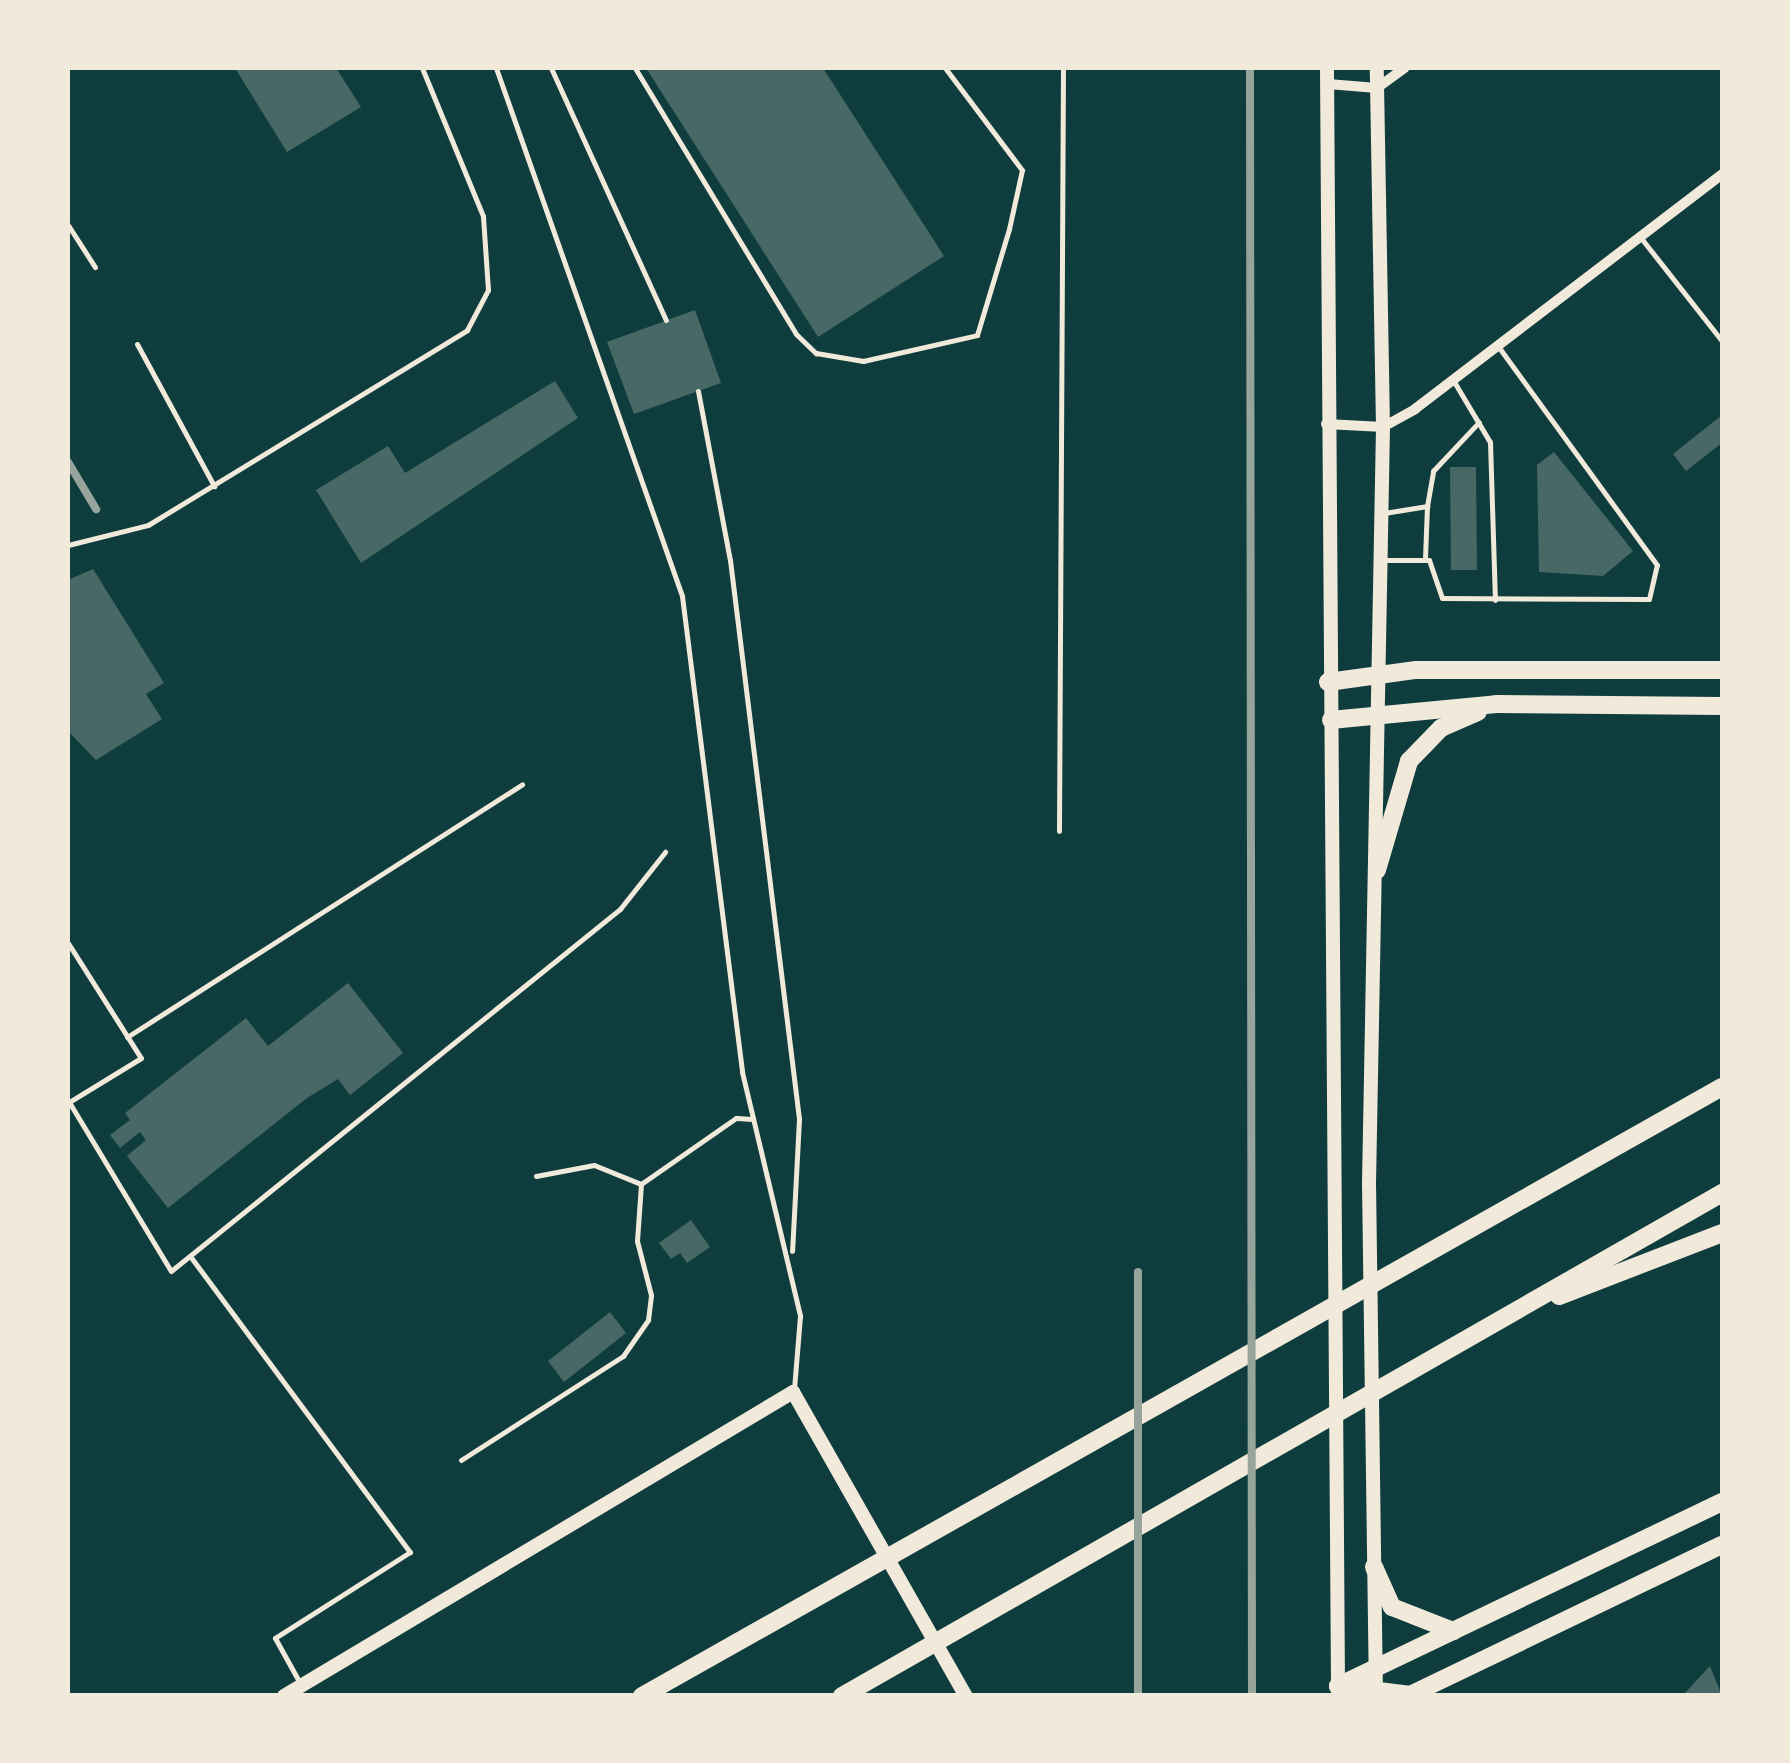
<!DOCTYPE html>
<html>
<head>
<meta charset="utf-8">
<style>
  body { margin:0 }
  #map { position:relative; width:1790px; height:1763px; overflow:hidden; background:#0f3d3e; font-family:"Zilla Slab",serif }
  div>[style] { position:absolute }
  .building>* { inset:0; background:#486865 }
  .service>* { height:5px; margin:-2.5px; padding:0 2.5px; transform-origin:2.5px; border-radius:2.5px; background:#f1e9da }
  .minor>* { height:10px; margin:-5px; padding:0 5px; transform-origin:5px; border-radius:5px; background:#f1e9da }
  .secondary>* { height:14px; margin:-7px; padding:0 7px; transform-origin:7px; border-radius:7px; background:#f1e9da }
  .motorway>* { height:18px; margin:-9px; padding:0 9px; transform-origin:9px; border-radius:9px; background:#f1e9da }
  .rail>* { height:8px; margin:-4px; padding:0 4px; transform-origin:4px; border-radius:4px; background:#97a49c }
  span { translate:-50% -50%; white-space:nowrap; text-align:center; line-height:1.15; -webkit-text-stroke:10px #f1e9da; paint-order:stroke }
  .frame { position:absolute; inset:0; border:70px solid #f1e9da; pointer-events:none }
</style>
</head>
<body>
<div id="map">
  <div class="building">
    <div style="clip-path:polygon(235px 68px,336px 68px,361px 107px,287px 152px)"></div>
    <div style="clip-path:polygon(646px 68px,823px 68px,944px 256px,818px 337px)"></div>
    <div style="clip-path:polygon(695px 310px,721px 383px,634px 414px,607px 342px)"></div>
    <div style="clip-path:polygon(555px 381px,578px 418px,361px 563px,316px 490px,388px 446px,405px 473px)"></div>
    <div style="clip-path:polygon(1722px 415px,1722px 443px,1686px 471px,1673px 454px)"></div>
    <div style="clip-path:polygon(1554px 452px,1633px 551px,1603px 576px,1539px 572px,1537px 465px)"></div>
    <div style="clip-path:polygon(1450px 467px,1476px 467px,1477px 570px,1451px 570px)"></div>
    <div style="clip-path:polygon(93px 569px,164px 683px,146px 694px,162px 719px,96px 760px,68px 731px,68px 580px)"></div>
    <div style="clip-path:polygon(348px 983px,403px 1053px,350px 1095px,338px 1079px,307px 1098px,168px 1208px,127px 1156px,146px 1140px,140px 1132px,120px 1148px,110px 1135px,130px 1120px,125px 1113px,246px 1018px,268px 1046px)"></div>
    <div style="clip-path:polygon(691px 1220px,710px 1247px,687px 1263px,680px 1253px,671px 1259px,659px 1243px)"></div>
    <div style="clip-path:polygon(610px 1312px,626px 1333px,564px 1382px,548px 1361px)"></div>
    <div style="clip-path:polygon(1710px 1666px,1722px 1696px,1682px 1696px)"></div>
  </div>
  <div class="service">
    <div style="left:496px;top:68px;width:560px;rotate:70.59deg"></div>
    <div style="left:682px;top:596px;width:480px;rotate:82.8deg"></div>
    <div style="left:742px;top:1072px;width:251px;rotate:76.6deg"></div>
    <div style="left:800px;top:1316px;width:73px;rotate:94.7deg"></div>
    <div style="left:551px;top:68px;width:277px;rotate:65.5deg"></div>
    <div style="left:635px;top:68px;width:311px;rotate:58.8deg"></div>
    <div style="left:796px;top:334px;width:28px;rotate:44deg"></div>
    <div style="left:816px;top:353px;width:48px;rotate:9.7deg"></div>
    <div style="left:863px;top:361px;width:117px;rotate:-12.8deg"></div>
    <div style="left:977px;top:335px;width:111px;rotate:-73.2deg"></div>
    <div style="left:1009px;top:229px;width:60px;rotate:-77.6deg"></div>
    <div style="left:1022px;top:170px;width:128px;rotate:-127deg"></div>
    <div style="left:68px;top:225px;width:50px;rotate:57.3deg"></div>
    <div style="left:1641px;top:238px;width:131px;rotate:51.8deg"></div>
    <div style="left:137px;top:344px;width:162px;rotate:61.5deg"></div>
    <div style="left:1453px;top:380px;width:72px;rotate:59.2deg"></div>
    <div style="left:1490px;top:442px;width:158px;rotate:88.2deg"></div>
    <div style="left:698px;top:391px;width:172px;rotate:79.3deg"></div>
    <div style="left:730px;top:560px;width:563px;rotate:82.96deg"></div>
    <div style="left:799px;top:1119px;width:132px;rotate:93deg"></div>
    <div style="left:1384px;top:513px;width:44px;rotate:-9.2deg"></div>
    <div style="left:1427px;top:506px;width:36px;rotate:-80deg"></div>
    <div style="left:1433px;top:471px;width:67px;rotate:-46.8deg"></div>
    <div style="left:68px;top:545px;width:82px;rotate:-14deg"></div>
    <div style="left:148px;top:525px;width:374px;rotate:-31.4deg"></div>
    <div style="left:467px;top:330px;width:45px;rotate:-62.3deg"></div>
    <div style="left:488px;top:290px;width:74px;rotate:-93.9deg"></div>
    <div style="left:483px;top:216px;width:160px;rotate:-112.4deg"></div>
    <div style="left:1425px;top:558px;width:52px;rotate:-87.8deg"></div>
    <div style="left:1382px;top:560px;width:47px"></div>
    <div style="left:1429px;top:560px;width:40px;rotate:71.1deg"></div>
    <div style="left:1442px;top:598px;width:207px;rotate:0.3deg"></div>
    <div style="left:1649px;top:599px;width:35px;rotate:-77deg"></div>
    <div style="left:1657px;top:565px;width:271px;rotate:-126deg"></div>
    <div style="left:1059px;top:831px;width:763px;rotate:-89.7deg"></div>
    <div style="left:68px;top:943px;width:136px;rotate:57.6deg"></div>
    <div style="left:141px;top:1058px;width:84px;rotate:148.6deg"></div>
    <div style="left:69px;top:1102px;width:197px;rotate:58.9deg"></div>
    <div style="left:171px;top:1271px;width:577px;rotate:-38.88deg"></div>
    <div style="left:620px;top:909px;width:73px;rotate:-51.7deg"></div>
    <div style="left:127px;top:1037px;width:469px;rotate:-32.6deg"></div>
    <div style="left:536px;top:1176px;width:59px;rotate:-10.7deg"></div>
    <div style="left:594px;top:1165px;width:51px;rotate:22deg"></div>
    <div style="left:190px;top:1256px;width:369px;rotate:53.4deg"></div>
    <div style="left:410px;top:1552px;width:160px;rotate:147.5deg"></div>
    <div style="left:275px;top:1638px;width:54px;rotate:61deg"></div>
    <div style="left:461px;top:1460px;width:193px;rotate:-32.7deg"></div>
    <div style="left:623px;top:1356px;width:44px;rotate:-55.2deg"></div>
    <div style="left:648px;top:1320px;width:25px;rotate:-83deg"></div>
    <div style="left:651px;top:1295px;width:56px;rotate:-104.5deg"></div>
    <div style="left:637px;top:1241px;width:57px;rotate:-86deg"></div>
    <div style="left:641px;top:1184px;width:116px;rotate:-34.8deg"></div>
    <div style="left:736px;top:1118px;width:17px;rotate:3deg"></div>
  </div>
  <div class="minor">
    <div style="left:1328px;top:84px;width:49px;rotate:4.7deg"></div>
    <div style="left:1377px;top:88px;width:34px;rotate:-36deg"></div>
    <div style="left:1326px;top:424px;width:57px;rotate:3deg"></div>
    <div style="left:1383px;top:427px;width:37px;rotate:-29deg"></div>
    <div style="left:1415px;top:409px;width:387px;rotate:-37.4deg"></div>
  </div>
  <div class="secondary">
    <div style="left:1327px;top:68px;width:1628px;rotate:89.61deg"></div>
    <div style="left:284px;top:1696px;width:593px;rotate:-30.85deg"></div>
    <div style="left:793px;top:1392px;width:350px;rotate:60.4deg"></div>
    <div style="left:1376px;top:1696px;width:512px;rotate:-90.78deg"></div>
    <div style="left:1369px;top:1184px;width:757px;rotate:-88.94deg"></div>
    <div style="left:1383px;top:427px;width:359px;rotate:-91deg"></div>
  </div>
  <div class="motorway">
    <div style="left:1328px;top:682px;width:89px;rotate:-7.8deg"></div>
    <div style="left:1416px;top:670px;width:306px"></div>
    <div style="left:1331px;top:720px;width:166px;rotate:-5.5deg"></div>
    <div style="left:1496px;top:704px;width:226px;rotate:0.5deg"></div>
    <div style="left:1377px;top:870px;width:114px;rotate:-73.6deg"></div>
    <div style="left:1409px;top:761px;width:46px;rotate:-45.9deg"></div>
    <div style="left:1441px;top:728px;width:40px;rotate:-23.4deg"></div>
    <div style="left:1559px;top:1296px;width:175px;rotate:-21.1deg"></div>
    <div style="left:1374px;top:1567px;width:44px;rotate:65.8deg"></div>
    <div style="left:1392px;top:1607px;width:66px;rotate:21.5deg"></div>
    <div style="left:1338px;top:1686px;width:426px;rotate:-25.6deg"></div>
    <div style="left:1338px;top:1686px;width:73px;rotate:7.1deg"></div>
    <div style="left:1410px;top:1695px;width:346px;rotate:-25.7deg"></div>
    <div style="left:642px;top:1696px;width:1240px;rotate:-29.42deg"></div>
    <div style="left:842px;top:1696px;width:1014px;rotate:-29.75deg"></div>
  </div>
  <div class="rail">
    <div style="left:1250px;top:68px;width:1628px;rotate:89.93deg"></div>
    <div style="left:68px;top:462px;width:55px;rotate:59.2deg"></div>
    <div style="left:1138px;top:1696px;width:424px;rotate:-90deg"></div>
  </div>
  <div class="frame"></div>
</div>
</body>
</html>
